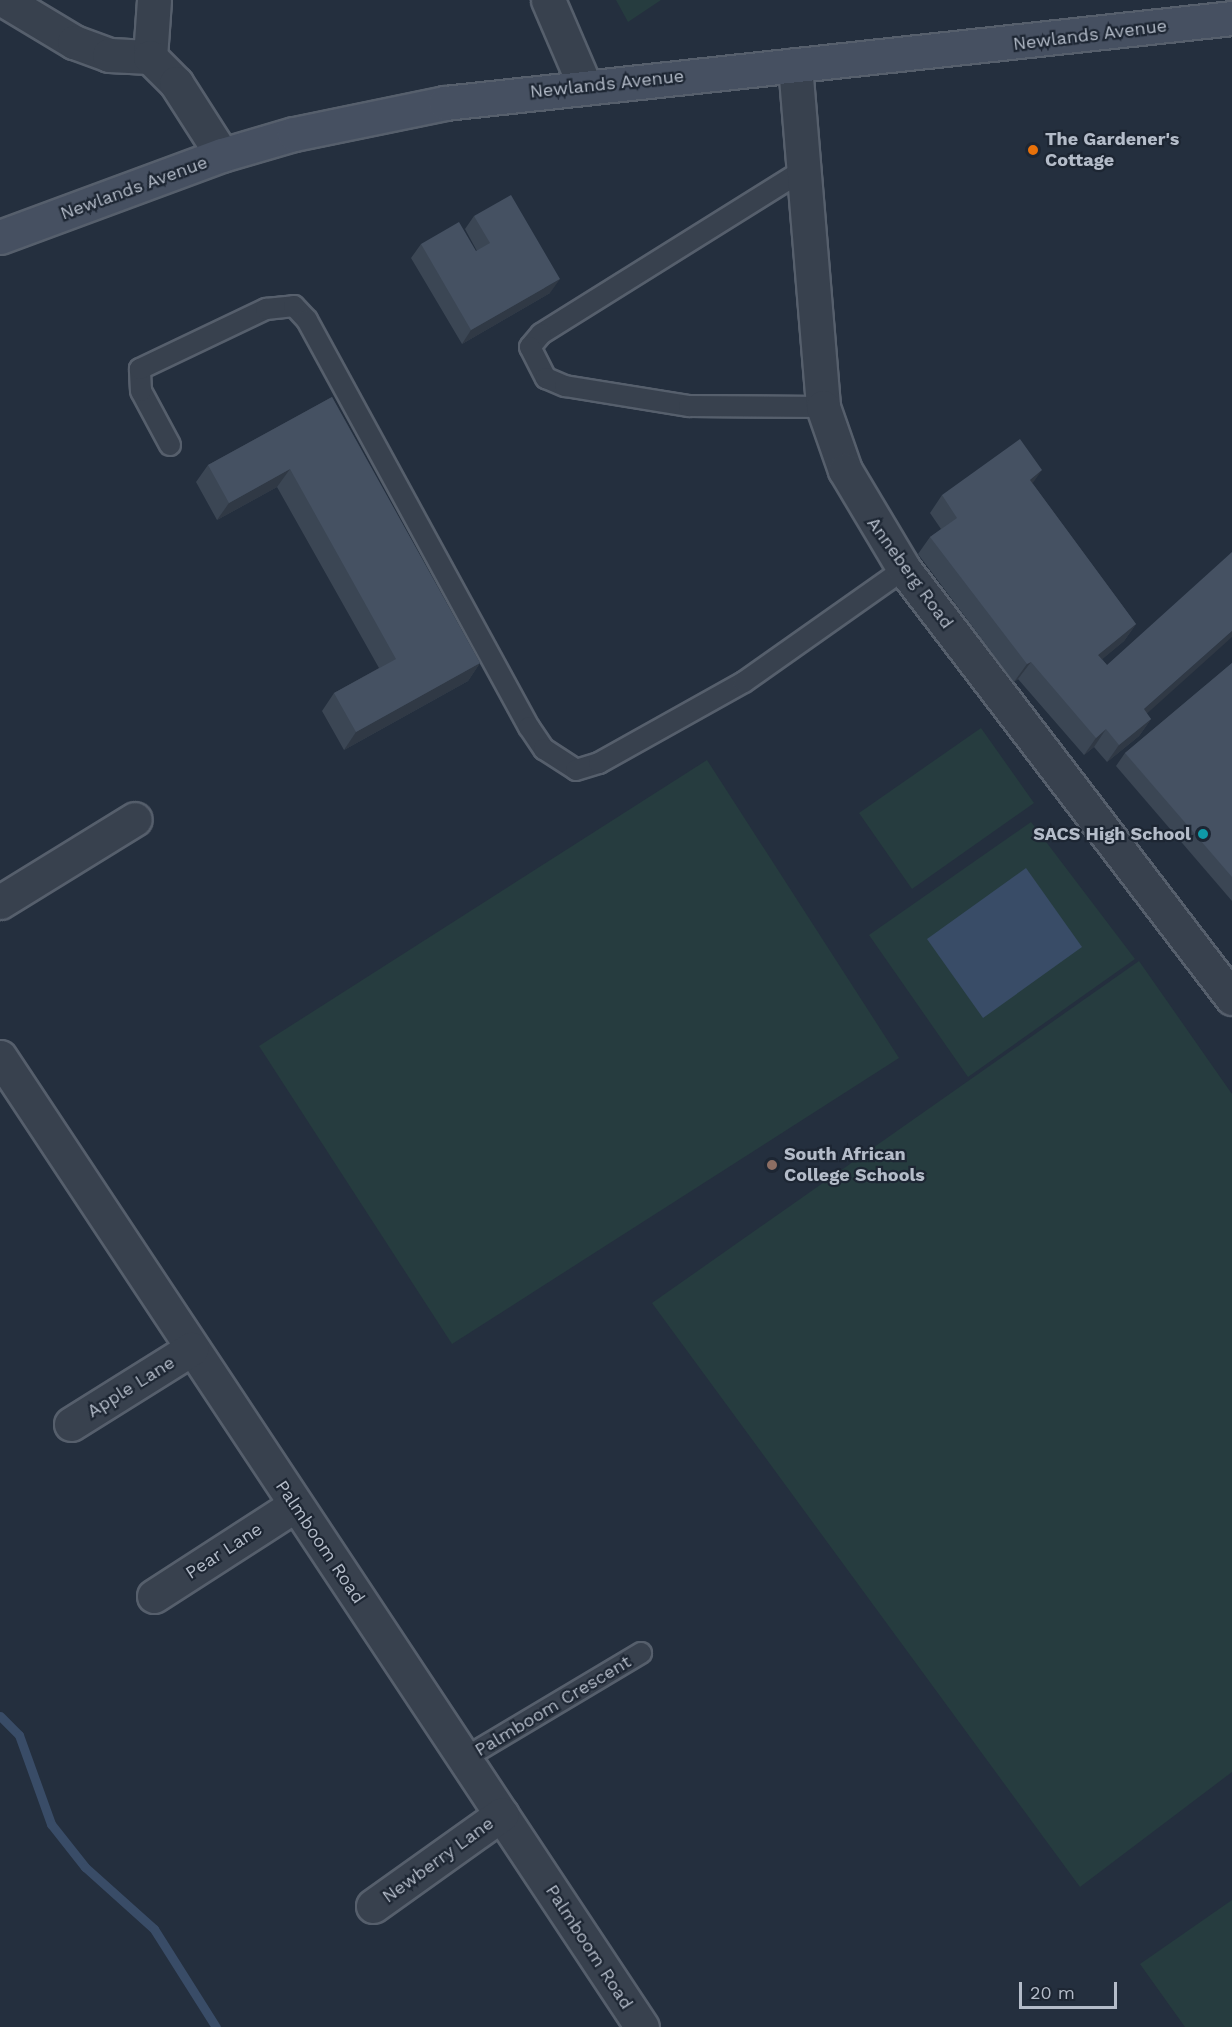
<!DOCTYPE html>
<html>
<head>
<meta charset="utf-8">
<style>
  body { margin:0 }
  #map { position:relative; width:1232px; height:2027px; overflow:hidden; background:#242f3e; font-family:"Work Sans",sans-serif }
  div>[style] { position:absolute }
  .green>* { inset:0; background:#263c3f }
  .water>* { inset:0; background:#394c67 }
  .stream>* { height:9px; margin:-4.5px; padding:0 4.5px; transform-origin:4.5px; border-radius:4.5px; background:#394c67 }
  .roads { filter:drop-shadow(2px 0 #565f6c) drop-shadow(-2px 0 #565f6c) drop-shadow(0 2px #565f6c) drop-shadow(0 -2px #565f6c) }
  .lane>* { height:20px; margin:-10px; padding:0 10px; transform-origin:10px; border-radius:10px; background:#38414e }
  .street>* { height:33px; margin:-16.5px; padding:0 16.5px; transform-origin:16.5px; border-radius:16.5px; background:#38414e }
  .secondary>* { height:33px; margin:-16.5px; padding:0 16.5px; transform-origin:16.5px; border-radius:16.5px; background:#465061 }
  .wall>* { inset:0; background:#3b4654 }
  .shaded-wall>* { inset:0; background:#303945 }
  .building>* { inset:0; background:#455162 }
  .dots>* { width:16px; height:16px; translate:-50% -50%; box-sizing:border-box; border:3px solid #1d2633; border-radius:50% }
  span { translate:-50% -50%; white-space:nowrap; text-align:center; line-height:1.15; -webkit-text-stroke:4.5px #1d2633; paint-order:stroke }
  .street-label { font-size:18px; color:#b4bcc9 }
  .poi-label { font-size:18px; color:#b4bcc9; font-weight:700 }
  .left { translate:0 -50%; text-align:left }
  .right { translate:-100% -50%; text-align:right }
  .scale { position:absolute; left:1019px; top:1982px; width:98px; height:27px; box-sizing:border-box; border:3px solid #b4bcc9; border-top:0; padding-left:8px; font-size:18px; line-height:21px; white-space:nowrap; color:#b4bcc9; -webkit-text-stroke:4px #1d2633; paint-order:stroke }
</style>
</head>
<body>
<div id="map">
  <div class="green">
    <div style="clip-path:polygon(616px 0,661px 0,628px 22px)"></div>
    <div style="clip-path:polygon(981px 728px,1034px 803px,912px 889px,859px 813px)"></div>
    <div style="clip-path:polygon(707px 760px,899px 1058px,452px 1344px,259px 1046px)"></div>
    <div style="clip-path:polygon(1031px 822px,1135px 959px,968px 1077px,869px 935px)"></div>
    <div style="clip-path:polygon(1139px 961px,1232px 1094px,1232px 1772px,1080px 1887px,652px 1303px)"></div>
    <div style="clip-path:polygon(1232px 1900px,1232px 2027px,1185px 2027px,1140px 1964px)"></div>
  </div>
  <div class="water">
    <div style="clip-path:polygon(1026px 868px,1082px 947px,983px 1018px,927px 939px)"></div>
  </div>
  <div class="stream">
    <div style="left:0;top:1716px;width:27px;rotate:45deg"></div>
    <div style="left:19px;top:1735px;width:95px;rotate:70.2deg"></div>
    <div style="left:51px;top:1824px;width:55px;rotate:51.7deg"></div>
    <div style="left:85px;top:1867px;width:93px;rotate:41.9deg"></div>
    <div style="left:154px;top:1929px;width:116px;rotate:57.7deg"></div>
  </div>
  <div class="roads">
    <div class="lane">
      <div style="left:805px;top:169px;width:311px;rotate:148deg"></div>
      <div style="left:541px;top:334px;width:17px;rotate:130deg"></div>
      <div style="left:530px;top:347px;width:35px;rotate:63deg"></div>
      <div style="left:546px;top:378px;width:21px;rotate:23deg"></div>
      <div style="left:565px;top:386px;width:126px;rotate:9.2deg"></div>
      <div style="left:689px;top:406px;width:134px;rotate:0.4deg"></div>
      <div style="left:170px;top:445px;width:61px;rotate:-118.2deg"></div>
      <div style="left:141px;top:391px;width:22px;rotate:-93deg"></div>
      <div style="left:140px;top:369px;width:140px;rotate:-25.5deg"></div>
      <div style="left:266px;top:309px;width:28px;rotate:-6deg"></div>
      <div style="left:294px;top:306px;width:19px;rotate:47deg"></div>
      <div style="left:307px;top:320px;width:464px;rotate:61.4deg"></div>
      <div style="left:529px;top:727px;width:27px;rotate:56deg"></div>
      <div style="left:544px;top:749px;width:38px;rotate:33deg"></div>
      <div style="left:576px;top:770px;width:24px;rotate:-17deg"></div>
      <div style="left:599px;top:763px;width:166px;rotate:-29.2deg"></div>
      <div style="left:744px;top:682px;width:196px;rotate:-35.2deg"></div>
      <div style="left:465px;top:1758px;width:205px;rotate:-30.8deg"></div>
    </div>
    <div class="street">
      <div style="left:4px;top:0;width:82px;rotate:31deg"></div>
      <div style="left:74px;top:42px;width:37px;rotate:20deg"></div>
      <div style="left:109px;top:55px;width:41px;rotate:2.8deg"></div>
      <div style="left:154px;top:0;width:57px;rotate:94deg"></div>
      <div style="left:150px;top:57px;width:37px;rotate:45deg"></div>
      <div style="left:176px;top:83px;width:85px;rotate:57.4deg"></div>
      <div style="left:548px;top:0;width:91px;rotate:66.8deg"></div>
      <div style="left:795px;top:65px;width:343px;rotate:85.3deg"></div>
      <div style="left:823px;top:407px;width:67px;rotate:70.8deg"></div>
      <div style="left:845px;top:470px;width:115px;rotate:59.2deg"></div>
      <div style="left:904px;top:569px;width:540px;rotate:52.6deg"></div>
      <div style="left:0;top:902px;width:158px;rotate:-31.6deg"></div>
      <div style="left:0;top:1057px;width:1163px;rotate:56.5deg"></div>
      <div style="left:71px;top:1424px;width:142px;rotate:-32deg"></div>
      <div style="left:154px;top:1596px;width:168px;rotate:-32.8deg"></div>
      <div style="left:373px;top:1906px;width:158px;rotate:-35.5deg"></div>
    </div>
    <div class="secondary">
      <div style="left:0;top:237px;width:237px;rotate:-20.3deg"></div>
      <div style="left:222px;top:155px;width:75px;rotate:-16.3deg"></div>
      <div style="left:294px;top:134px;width:154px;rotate:-11.6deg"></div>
      <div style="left:445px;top:103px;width:792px;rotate:-6.16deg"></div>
    </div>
  </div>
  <div class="wall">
    <div style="clip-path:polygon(474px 216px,550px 293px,462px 344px,411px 258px,421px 244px,477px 251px,465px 229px)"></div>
    <div style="clip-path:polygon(332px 397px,480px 663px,468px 681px,344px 750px,322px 711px,334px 693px,379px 668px,277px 487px,217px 520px,196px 482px,208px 465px)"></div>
    <div style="clip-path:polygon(1033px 484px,1136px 624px,1124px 641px,1102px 659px,1151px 719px,1139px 736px,1107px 762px,1094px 747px,1084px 755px,1018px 679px,1014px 682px,918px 554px,930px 537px,941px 529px,930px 513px,942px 495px)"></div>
    <div style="clip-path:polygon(1232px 663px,1232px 901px,1116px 766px,1125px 753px)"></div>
  </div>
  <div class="shaded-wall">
    <div style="clip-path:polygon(560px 279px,550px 293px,462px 344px,471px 330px)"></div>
    <div style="clip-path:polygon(290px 469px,277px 487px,217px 520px,229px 503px)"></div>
    <div style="clip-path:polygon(1042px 470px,1030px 487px,1030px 480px)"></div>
    <div style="clip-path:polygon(1136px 624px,1124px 641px,1086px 673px,1098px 655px)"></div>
    <div style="clip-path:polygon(1232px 631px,1232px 637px,1132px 727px,1144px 709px)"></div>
    <div style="clip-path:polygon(1031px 662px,1018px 679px,1014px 682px,1027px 664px)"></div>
    <div style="clip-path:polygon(480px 663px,468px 681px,344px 750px,356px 732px)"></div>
    <div style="clip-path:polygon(1151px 719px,1139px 736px,1107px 762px,1119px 745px)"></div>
    <div style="clip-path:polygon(1106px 729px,1094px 747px,1084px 755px,1096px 738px)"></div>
  </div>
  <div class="building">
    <div style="clip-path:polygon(511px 195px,560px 279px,471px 330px,421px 244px,459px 222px,476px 251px,490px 243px,474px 216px)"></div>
    <div style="clip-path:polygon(332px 397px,480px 663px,356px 732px,334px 693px,396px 659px,290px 469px,229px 503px,208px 465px)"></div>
    <div style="clip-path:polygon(1020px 439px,1042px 470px,1030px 480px,1136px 624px,1098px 655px,1107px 665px,1232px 552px,1232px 631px,1144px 709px,1151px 719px,1119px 745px,1106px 729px,1096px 738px,1031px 662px,1027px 664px,930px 537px,957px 518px,942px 495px)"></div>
    <div style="clip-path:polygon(1232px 663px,1232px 877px,1125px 753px)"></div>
  </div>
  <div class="dots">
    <div style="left:1033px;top:150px;background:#e8710a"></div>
    <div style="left:1203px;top:834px;background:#0f9aa8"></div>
    <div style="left:772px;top:1165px;background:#8d6e63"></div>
  </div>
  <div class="street-label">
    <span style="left:1090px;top:35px;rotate:-7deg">Newlands Avenue</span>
    <span style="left:607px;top:84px;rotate:-6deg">Newlands Avenue</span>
    <span style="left:134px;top:188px;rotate:-20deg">Newlands Avenue</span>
    <span style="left:910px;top:573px;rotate:54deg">Anneberg Road</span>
    <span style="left:131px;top:1387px;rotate:-32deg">Apple Lane</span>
    <span style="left:320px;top:1542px;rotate:56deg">Palmboom Road</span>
    <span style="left:224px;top:1551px;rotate:-33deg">Pear Lane</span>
    <span style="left:553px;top:1706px;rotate:-31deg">Palmboom Crescent</span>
    <span style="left:438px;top:1860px;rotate:-36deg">Newberry Lane</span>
    <span style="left:589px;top:1947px;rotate:57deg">Palmboom Road</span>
  </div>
  <div class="poi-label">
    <span class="left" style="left:1045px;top:150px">The Gardener's<br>Cottage</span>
    <span class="right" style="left:1191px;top:834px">SACS High School</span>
    <span class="left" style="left:784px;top:1165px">South African<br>College Schools</span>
  </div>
  <div class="scale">20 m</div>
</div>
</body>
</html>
